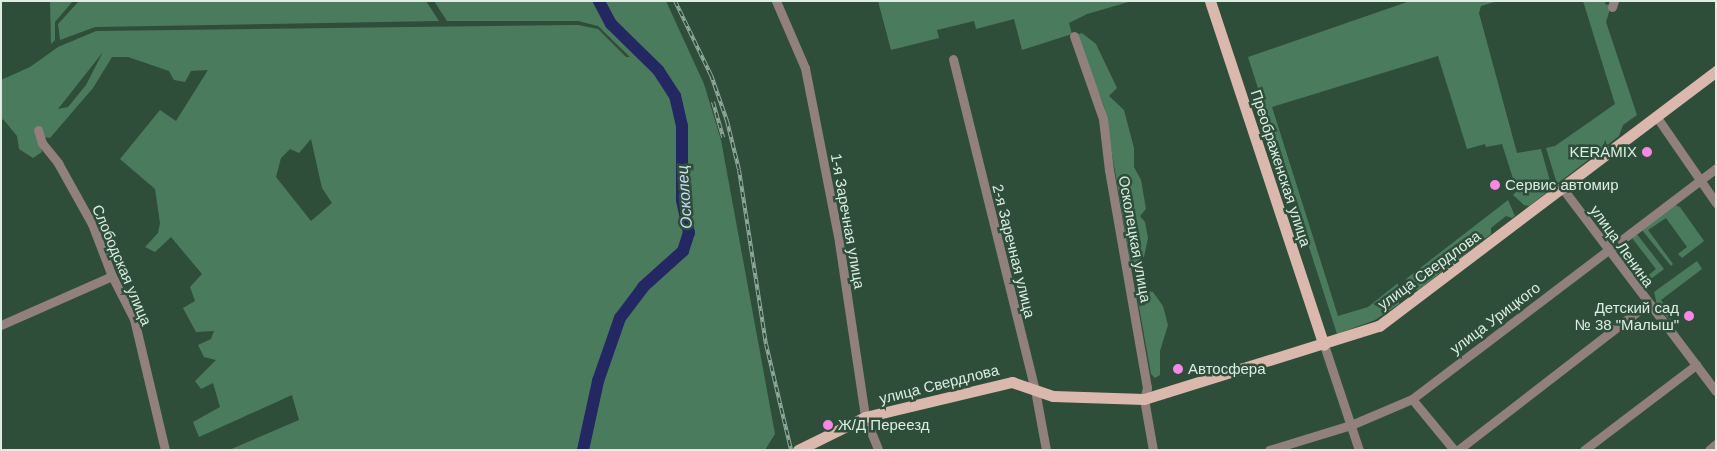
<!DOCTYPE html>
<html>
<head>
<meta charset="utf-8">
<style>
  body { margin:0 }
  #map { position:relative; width:1717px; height:451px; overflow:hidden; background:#2e4e3a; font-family:Arial,sans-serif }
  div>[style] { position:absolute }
  .green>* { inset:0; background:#4b7b5d }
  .river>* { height:12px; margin:-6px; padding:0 6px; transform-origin:6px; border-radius:6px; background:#242862 }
  .minor>* { height:9px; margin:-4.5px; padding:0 4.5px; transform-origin:4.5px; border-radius:4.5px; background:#91807b }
  .major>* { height:11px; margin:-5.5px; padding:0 5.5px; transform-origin:5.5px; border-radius:5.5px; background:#dbb8ae }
  .rail>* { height:4px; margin-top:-2px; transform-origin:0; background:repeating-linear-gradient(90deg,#2e4e3a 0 5.5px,#92aa9b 0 11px); box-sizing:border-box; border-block:1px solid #92aa9b }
  .dots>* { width:14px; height:14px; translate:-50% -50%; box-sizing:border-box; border:2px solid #2e4e3a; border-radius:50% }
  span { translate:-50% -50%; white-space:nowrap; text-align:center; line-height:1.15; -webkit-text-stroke:5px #2e4e3a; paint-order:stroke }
  .poi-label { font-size:15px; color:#dceee2 }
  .right { translate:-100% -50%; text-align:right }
  .left { translate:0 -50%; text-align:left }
  .street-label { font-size:15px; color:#dceee2 }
  .water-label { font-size:16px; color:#cfd8fd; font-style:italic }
  .frame { position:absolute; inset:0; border:2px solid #dceee2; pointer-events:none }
</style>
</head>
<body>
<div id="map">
  <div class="green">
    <div style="clip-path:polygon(50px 1px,73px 1px,55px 22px,55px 40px,51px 44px)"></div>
    <div style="clip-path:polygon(79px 1px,426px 1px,439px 21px,95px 27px,60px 40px,58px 24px)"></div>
    <div style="clip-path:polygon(evenodd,434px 1px,595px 1px,609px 26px,635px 56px,640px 48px,614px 22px,602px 1px,666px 1px,704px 84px,721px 140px,775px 434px,765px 450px,229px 450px,299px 420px,292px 395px,199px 437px,193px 422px,220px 407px,213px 383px,201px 389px,195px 381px,216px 360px,204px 357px,198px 345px,211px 339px,214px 331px,196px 332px,183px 308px,195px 301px,190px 287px,202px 274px,171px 237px,155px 252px,145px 247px,158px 233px,160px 223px,155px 189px,120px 159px,160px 110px,176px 121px,208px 70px,191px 71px,185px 82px,174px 80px,169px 71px,128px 57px,112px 57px,93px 88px,50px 138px,38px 136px,42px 152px,33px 158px,19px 149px,17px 136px,3px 119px,1px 122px,1px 80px,30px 67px,58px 47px,96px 31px,578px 25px,598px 29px,626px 57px,630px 57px,598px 26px,578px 21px,447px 21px,434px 1px,103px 52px,86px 85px,68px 107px,58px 109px,103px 52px,434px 1px,311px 139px,322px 188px,332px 203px,311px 221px,276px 177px,281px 158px,290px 149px,299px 153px,311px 139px)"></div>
    <div style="clip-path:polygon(878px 1px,1132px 1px,1087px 14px,1069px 23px,1072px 34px,1022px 50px,1014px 19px,976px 29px,974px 21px,937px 30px,939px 38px,891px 50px)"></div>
    <div style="clip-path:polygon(1410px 1px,1498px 1px,1481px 6px,1479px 13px,1517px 153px,1541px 149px,1552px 188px,1529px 206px,1524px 205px,1513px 195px,1517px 191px,1502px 144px,1486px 147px,1485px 144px,1467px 149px,1438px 56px,1272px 107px,1338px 316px,1368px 307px,1398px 283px,1399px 304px,1375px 320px,1337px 334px,1248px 57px)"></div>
    <div style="clip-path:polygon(1583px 1px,1606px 1px,1605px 4px,1611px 6px,1606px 22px,1637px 115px,1623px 125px,1619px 136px,1557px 184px,1546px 148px,1555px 146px,1615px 104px)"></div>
    <div style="clip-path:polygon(1082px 33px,1096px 44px,1117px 88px,1109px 96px,1124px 110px,1134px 148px,1134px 167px,1141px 180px,1146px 209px,1140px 216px,1145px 222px,1148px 238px,1144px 257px,1136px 265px,1130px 260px,1104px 106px,1076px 35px)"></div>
    <div style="clip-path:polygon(1508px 200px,1515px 216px,1512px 218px,1506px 216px,1491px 228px,1491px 234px,1418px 290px,1411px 288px,1406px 279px)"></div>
    <div style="clip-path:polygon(1675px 205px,1680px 207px,1704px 241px,1682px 258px,1678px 254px,1687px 247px,1666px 218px,1648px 230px,1673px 264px,1671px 266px,1642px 230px)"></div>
    <div style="clip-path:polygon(1636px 233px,1664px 269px,1640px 287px,1638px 284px,1656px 269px,1632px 238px,1613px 250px)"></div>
    <div style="clip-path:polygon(1697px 261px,1702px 269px,1661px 300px,1672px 315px,1670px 321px,1657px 305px,1654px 292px)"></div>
    <div style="clip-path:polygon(1140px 290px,1153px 292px,1163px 306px,1168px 325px,1160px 351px,1160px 375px,1155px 378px,1151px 374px,1138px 301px)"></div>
  </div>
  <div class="river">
    <div style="left:583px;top:450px;width:71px;rotate:-77.7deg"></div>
    <div style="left:598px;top:381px;width:67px;rotate:-70.8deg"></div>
    <div style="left:620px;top:318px;width:39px;rotate:-53deg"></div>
    <div style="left:643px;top:287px;width:54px;rotate:-42deg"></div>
    <div style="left:683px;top:251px;width:19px;rotate:-72deg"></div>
    <div style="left:689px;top:233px;width:34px;rotate:-102deg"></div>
    <div style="left:682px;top:200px;width:74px;rotate:-90deg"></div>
    <div style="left:682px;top:126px;width:31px;rotate:-103deg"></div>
    <div style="left:675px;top:96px;width:31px;rotate:-123deg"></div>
    <div style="left:658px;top:70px;width:66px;rotate:-135.6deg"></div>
    <div style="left:611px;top:24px;width:26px;rotate:-118deg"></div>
  </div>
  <div class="minor">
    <div style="left:776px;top:1px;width:73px;rotate:66.6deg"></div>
    <div style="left:805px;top:68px;width:177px;rotate:78.9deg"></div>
    <div style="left:839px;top:242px;width:177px;rotate:81.5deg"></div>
    <div style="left:865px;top:417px;width:35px;rotate:68deg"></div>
    <div style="left:1612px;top:7px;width:6px;rotate:-72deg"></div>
    <div style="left:1074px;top:36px;width:88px;rotate:70.7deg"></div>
    <div style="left:1103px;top:119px;width:51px;rotate:83.3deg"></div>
    <div style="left:1109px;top:170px;width:221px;rotate:80.1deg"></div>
    <div style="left:1147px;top:388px;width:11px;rotate:105deg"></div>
    <div style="left:1144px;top:399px;width:52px;rotate:80deg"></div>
    <div style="left:953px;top:59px;width:341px;rotate:76.1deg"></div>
    <div style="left:1035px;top:390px;width:61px;rotate:79.6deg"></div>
    <div style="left:1656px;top:116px;width:106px;rotate:55.4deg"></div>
    <div style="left:38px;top:130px;width:14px;rotate:73deg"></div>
    <div style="left:42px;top:143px;width:26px;rotate:51deg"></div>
    <div style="left:58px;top:163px;width:70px;rotate:60.9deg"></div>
    <div style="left:92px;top:224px;width:56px;rotate:69deg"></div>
    <div style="left:112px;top:276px;width:48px;rotate:62.9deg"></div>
    <div style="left:134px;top:319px;width:135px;rotate:76.7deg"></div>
    <div style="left:1563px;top:189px;width:253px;rotate:52.9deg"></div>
    <div style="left:1px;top:325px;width:121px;rotate:-23.8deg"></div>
    <div style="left:1324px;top:345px;width:111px;rotate:71.6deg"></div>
    <div style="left:1412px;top:399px;width:66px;rotate:50.5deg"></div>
    <div style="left:1269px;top:450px;width:86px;rotate:-17deg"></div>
    <div style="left:1351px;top:425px;width:66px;rotate:-23.1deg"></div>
    <div style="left:1412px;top:399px;width:382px;rotate:-37.2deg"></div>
    <div style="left:1458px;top:450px;width:239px;rotate:-37.7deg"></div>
    <div style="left:1584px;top:450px;width:141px;rotate:-37.2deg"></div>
    <div style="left:1709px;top:450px;width:9px;rotate:-41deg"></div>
  </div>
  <div class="major">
    <div style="left:1210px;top:1px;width:362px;rotate:71.7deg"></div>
    <div style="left:798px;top:450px;width:75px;rotate:-26.2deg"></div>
    <div style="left:865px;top:417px;width:151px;rotate:-13.4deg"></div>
    <div style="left:1012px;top:382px;width:43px;rotate:18.9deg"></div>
    <div style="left:1053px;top:396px;width:91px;rotate:1.9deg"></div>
    <div style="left:1144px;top:399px;width:246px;rotate:-17.3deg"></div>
    <div style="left:1379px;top:326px;width:423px;rotate:-37.1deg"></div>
  </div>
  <div class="rail">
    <div style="left:675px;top:1px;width:82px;rotate:64.1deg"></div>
    <div style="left:711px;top:75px;width:49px;rotate:70.8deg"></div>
    <div style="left:727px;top:121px;width:50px;rotate:76.2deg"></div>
    <div style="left:739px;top:170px;width:176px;rotate:81.2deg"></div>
    <div style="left:766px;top:344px;width:109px;rotate:76.7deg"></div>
    <div style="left:713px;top:102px;width:37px;rotate:74deg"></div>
  </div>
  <div class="dots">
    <div style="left:1647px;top:152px;background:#fc86e3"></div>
    <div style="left:1495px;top:185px;background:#fc86e3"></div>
    <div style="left:1689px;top:316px;background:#fc86e3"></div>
    <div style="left:1178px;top:369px;background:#fc86e3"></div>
    <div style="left:828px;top:425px;background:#fc86e3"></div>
  </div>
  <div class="poi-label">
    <span class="right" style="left:1637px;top:152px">KERAMIX</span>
    <span class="left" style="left:1505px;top:185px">Сервис автомир</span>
    <span class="right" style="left:1679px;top:316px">Детский сад<br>№ 38 "Малыш"</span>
    <span class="left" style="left:1188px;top:369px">Автосфера</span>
    <span class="left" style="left:838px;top:425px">Ж/Д Переезд</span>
  </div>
  <div class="street-label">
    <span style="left:1281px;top:168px;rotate:72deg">Преображенская улица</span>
    <span style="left:848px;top:221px;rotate:80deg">1-я Заречная улица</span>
    <span style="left:1135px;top:239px;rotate:80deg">Осколецкая улица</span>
    <span style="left:1622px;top:246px;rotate:54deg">улица Ленина</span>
    <span style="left:1014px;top:251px;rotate:76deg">2-я Заречная улица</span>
    <span style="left:122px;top:265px;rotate:67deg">Слободская улица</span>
    <span style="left:1429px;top:270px;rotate:-36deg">улица Свердлова</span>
    <span style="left:1495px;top:318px;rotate:-37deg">улица Урицкого</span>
    <span style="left:939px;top:384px;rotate:-14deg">улица Свердлова</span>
  </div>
  <div class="water-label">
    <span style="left:685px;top:197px;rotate:-94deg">Осколец</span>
  </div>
  <div class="frame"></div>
</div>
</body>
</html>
